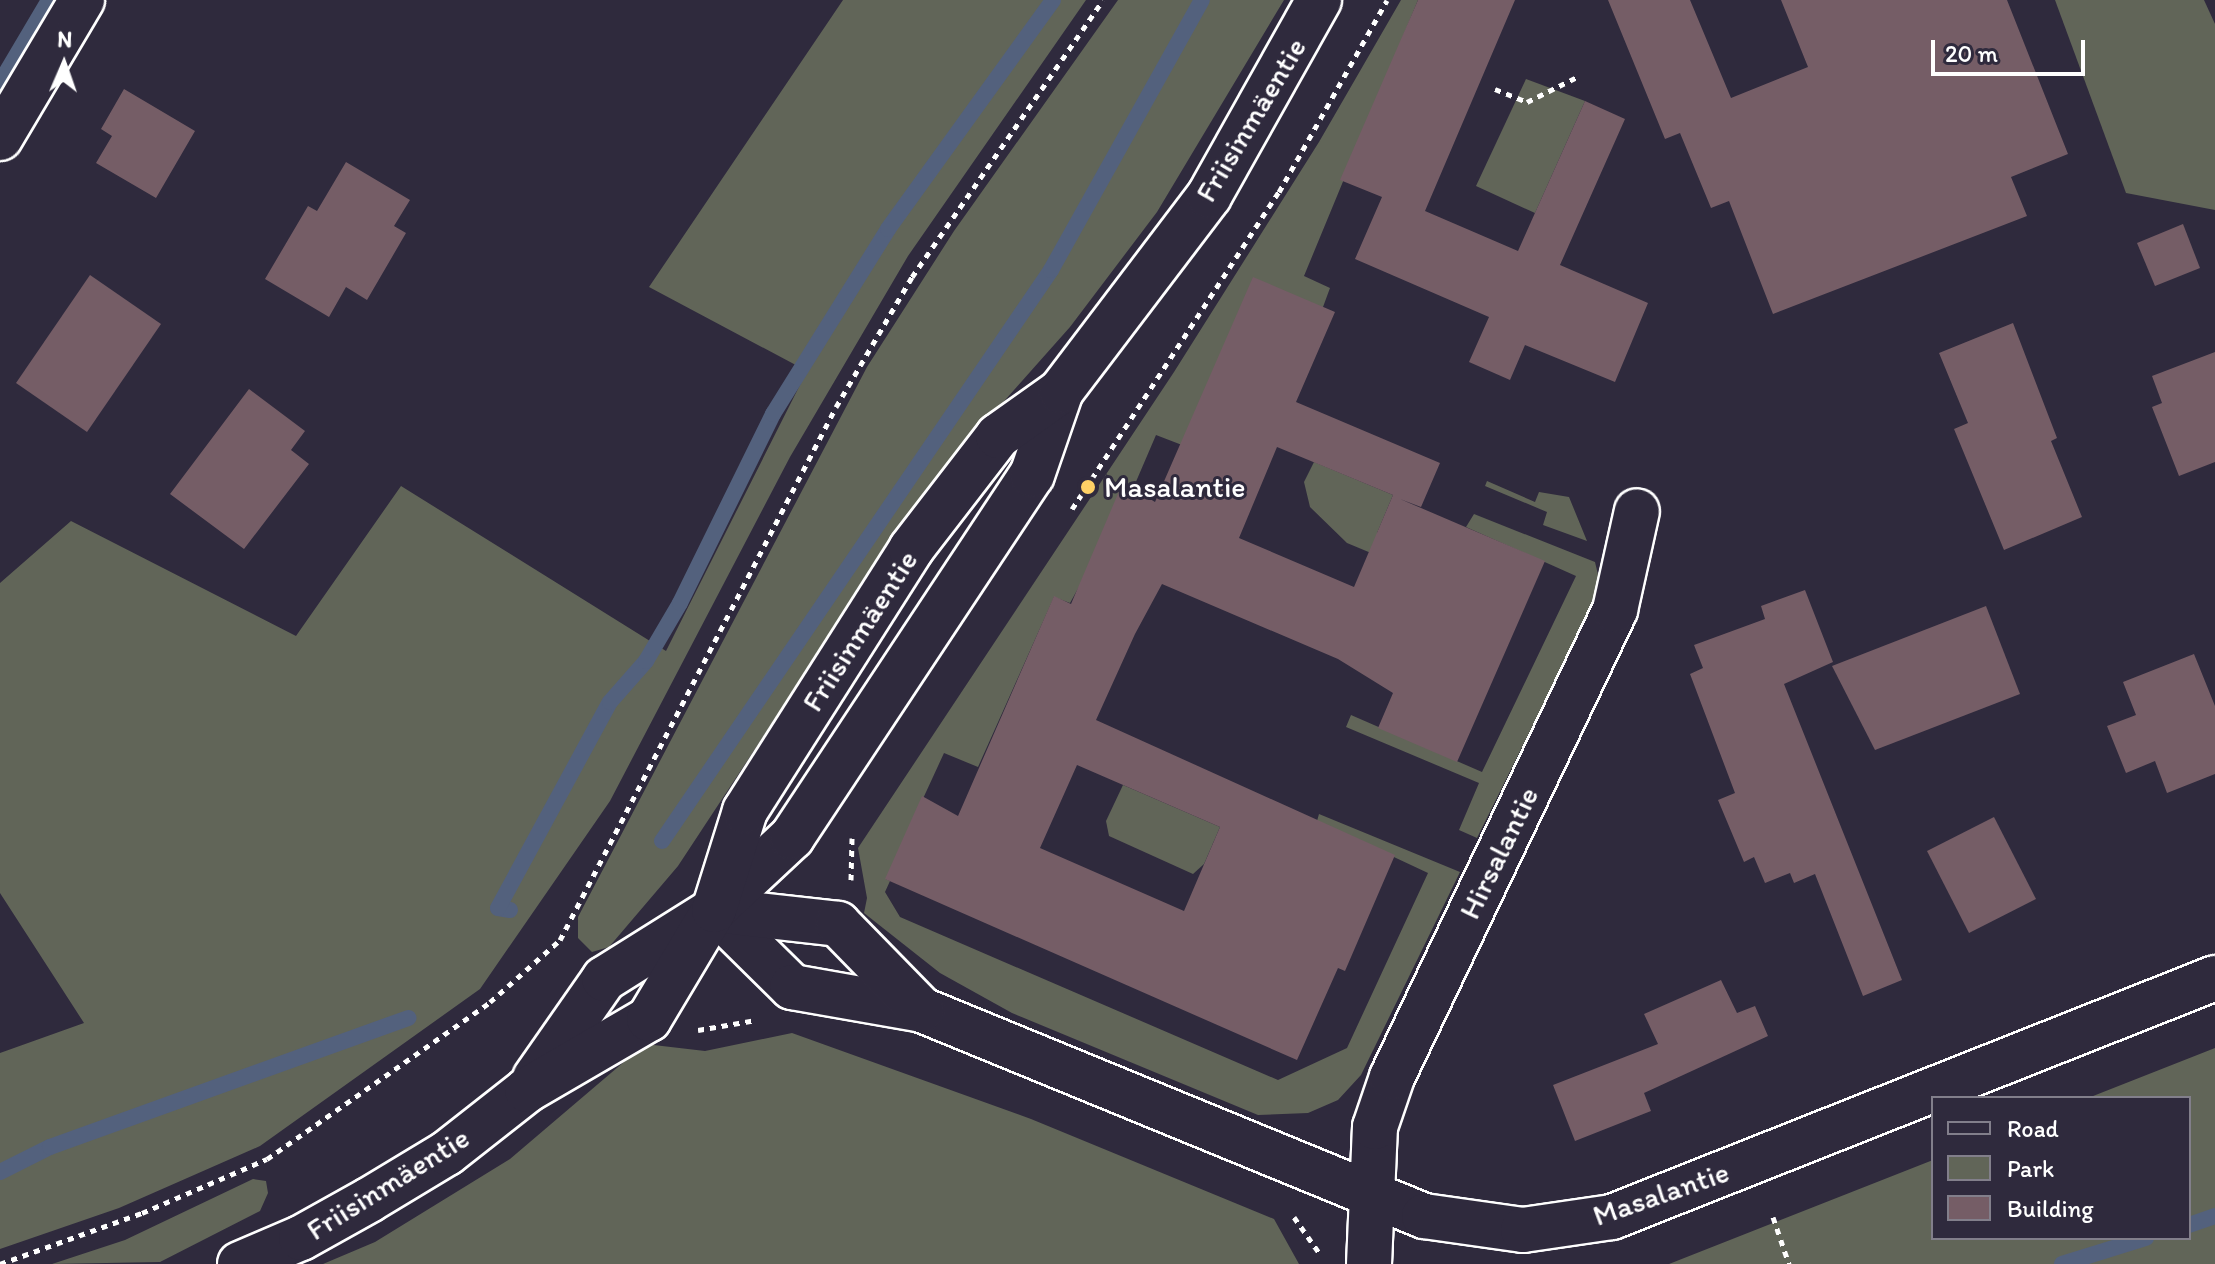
<!DOCTYPE html>
<html>
<head>
<meta charset="utf-8">
<style>
  body { margin:0 }
  #map { position:relative; width:2215px; height:1264px; overflow:hidden; background:#2f2a3d; font-family:Itim,sans-serif }
  div>[style] { position:absolute }
  .green>* { inset:0; background:#616558 }
  .stream>* { height:16px; margin:-8px; padding:0 8px; transform-origin:8px; border-radius:8px; background:#53617d }
  .building>* { inset:0; background:#755d66 }
  .path>* { height:5px; margin-top:-2.5px; transform-origin:0; background:repeating-linear-gradient(90deg,#fff 0 6px,transparent 0 12px) }
  .roads { filter:drop-shadow(2px 0 #fff) drop-shadow(-2px 0 #fff) drop-shadow(0 2px #fff) drop-shadow(0 -2px #fff) }
  .street>* { height:44px; margin:-22px; padding:0 22px; transform-origin:22px; border-radius:22px; background:#2f2a3d }
  .secondary>* { height:44px; margin:-22px; padding:0 22px; transform-origin:22px; border-radius:22px; background:#2f2a3d }
  .dots>* { width:22px; height:22px; translate:-50% -50%; box-sizing:border-box; border:4px solid #2f2a3d; border-radius:50% }
  span { translate:-50% -50%; white-space:nowrap; text-align:center; line-height:1.15; -webkit-text-stroke:6px #2f2a3d; paint-order:stroke }
  .street-label { font-size:30px; color:#fff }
  .poi-label { font-size:30px; color:#fff }
  .left { translate:0 -50%; text-align:left }
  .legend { position:absolute; left:1931px; top:1096px; width:260px; height:144px; box-sizing:border-box; background:#2f2a3d; border:2px solid #827f8b; margin:0; padding:10px 14px; list-style:none; font-size:24px; color:#fff }
  .legend li { display:flex; align-items:center; gap:16px; height:40px }
  .legend b { width:40px; border:2px solid #827f8b }
  .north { position:absolute; left:24px; top:24px; width:80px; height:80px; -webkit-text-stroke:6px #2f2a3d; paint-order:stroke; rotate:2deg; font-size:22px; font-weight:700; line-height:32px; text-align:center; color:#fff }
  .north::after { content:''; display:block; margin:auto; width:28px; height:36px; background:#fff; clip-path:polygon(50% 0,100% 100%,50% 72%,0 100%) }
  .scale { position:absolute; left:1931px; top:40px; width:154px; height:36px; box-sizing:border-box; border:4px solid #fff; border-top:0; padding-left:10px; font-size:24px; line-height:28px; white-space:nowrap; color:#fff; -webkit-text-stroke:6px #2f2a3d; paint-order:stroke }
</style>
</head>
<body>
<div id="map">
  <div class="green">
    <div style="clip-path:polygon(843px 0,1086px 0,908px 256px,790px 457px,610px 801px,480px 989px,260px 1146px,119px 1208px,0 1249px,0 1053px,84px 1023px,0 893px,0 583px,71px 521px,296px 636px,401px 486px,666px 651px,807px 371px,649px 287px)"></div>
    <div style="clip-path:polygon(1118px 0,1284px 0,1157px 212px,1070px 327px,926px 489px,678px 866px,609px 947px,592px 952px,578px 938px,578px 917px,867px 367px,954px 231px)"></div>
    <div style="clip-path:polygon(1401px 0,1418px 0,1304px 276px,1330px 288px,1323px 307px,1182px 445px,1156px 435px,1132px 491px,1070px 603px,1054px 597px,978px 767px,944px 753px,886px 879px,890px 881px,885px 892px,900px 917px,1278px 1080px,1347px 1048px,1428px 873px,1317px 821px,1319px 814px,1460px 872px,1361px 1075px,1338px 1100px,1308px 1113px,1258px 1115px,1012px 1013px,940px 973px,864px 913px,867px 898px,858px 848px,1174px 372px,1319px 142px)"></div>
    <div style="clip-path:polygon(2055px 0,2204px 0,2215px 24px,2215px 210px,2126px 193px)"></div>
    <div style="clip-path:polygon(1526px 79px,1585px 101px,1535px 213px,1476px 186px)"></div>
    <div style="clip-path:polygon(1314px 462px,1393px 495px,1377px 533px,1383px 558px,1347px 543px,1310px 507px,1304px 482px)"></div>
    <div style="clip-path:polygon(1487px 481px,1535px 502px,1539px 492px,1569px 497px,1587px 541px,1543px 525px,1547px 512px,1485px 486px)"></div>
    <div style="clip-path:polygon(1474px 514px,1595px 562px,1599px 579px,1589px 612px,1477px 838px,1459px 830px,1479px 783px,1346px 727px,1351px 715px,1482px 772px,1576px 576px,1466px 527px)"></div>
    <div style="clip-path:polygon(1123px 785px,1220px 827px,1204px 864px,1193px 874px,1109px 836px,1106px 821px)"></div>
    <div style="clip-path:polygon(792px 1033px,1031px 1119px,1274px 1219px,1299px 1264px,323px 1264px,375px 1242px,510px 1159px,645px 1044px,705px 1051px)"></div>
    <div style="clip-path:polygon(2215px 1048px,2215px 1264px,1669px 1264px,1933px 1160px,1933px 1238px,2189px 1238px,2189px 1098px,2088px 1098px)"></div>
    <div style="clip-path:polygon(253px 1179px,266px 1181px,268px 1193px,260px 1211px,160px 1262px,52px 1264px,125px 1240px)"></div>
  </div>
  <div class="stream">
    <div style="left:0;top:83px;width:96px;rotate:-59.4deg"></div>
    <div style="left:662px;top:841px;width:691px;rotate:-55.73deg"></div>
    <div style="left:1051px;top:270px;width:309px;rotate:-60.8deg"></div>
    <div style="left:510px;top:910px;width:12px;rotate:-171deg"></div>
    <div style="left:498px;top:908px;width:234px;rotate:-61.5deg"></div>
    <div style="left:610px;top:702px;width:55px;rotate:-48.7deg"></div>
    <div style="left:646px;top:661px;width:67px;rotate:-59.6deg"></div>
    <div style="left:680px;top:603px;width:211px;rotate:-63.8deg"></div>
    <div style="left:773px;top:414px;width:218px;rotate:-58.1deg"></div>
    <div style="left:888px;top:229px;width:282px;rotate:-54.2deg"></div>
    <div style="left:0;top:1172px;width:56px;rotate:-26.6deg"></div>
    <div style="left:50px;top:1147px;width:381px;rotate:-19.8deg"></div>
    <div style="left:2189px;top:1225px;width:28px;rotate:-19deg"></div>
    <div style="left:2062px;top:1264px;width:88px;rotate:-17.2deg"></div>
  </div>
  <div class="building">
    <div style="clip-path:polygon(1418px 0,1515px 0,1425px 211px,1518px 251px,1585px 101px,1625px 119px,1560px 265px,1648px 303px,1615px 382px,1525px 345px,1510px 380px,1469px 362px,1489px 317px,1355px 259px,1382px 197px,1340px 180px)"></div>
    <div style="clip-path:polygon(1608px 0,1690px 0,1731px 98px,1808px 67px,1781px 0,2007px 0,2068px 154px,2011px 177px,2027px 216px,1773px 314px,1729px 201px,1711px 208px,1680px 133px,1665px 139px)"></div>
    <div style="clip-path:polygon(124px 89px,195px 131px,156px 198px,96px 163px,112px 136px,101px 129px)"></div>
    <div style="clip-path:polygon(346px 162px,410px 200px,394px 226px,406px 233px,367px 300px,346px 287px,329px 317px,265px 279px,308px 206px,317px 211px)"></div>
    <div style="clip-path:polygon(2183px 224px,2200px 268px,2155px 286px,2137px 243px)"></div>
    <div style="clip-path:polygon(90px 275px,161px 324px,87px 432px,16px 383px)"></div>
    <div style="clip-path:polygon(evenodd,1253px 277px,1335px 312px,1296px 402px,1440px 463px,1421px 507px,1400px 499px,1545px 561px,1457px 762px,1378px 728px,1393px 693px,1338px 659px,1162px 584px,1135px 634px,1096px 720px,1395px 855px,1345px 971px,1338px 968px,1297px 1060px,885px 879px,922px 796px,958px 816px,1054px 596px,1071px 604px,1123px 482px,1155px 502px,1253px 277px,1277px 447px,1393px 495px,1354px 587px,1239px 538px,1277px 447px,1253px 277px,1077px 765px,1220px 827px,1184px 911px,1040px 848px,1077px 765px)"></div>
    <div style="clip-path:polygon(2013px 323px,2057px 438px,2051px 441px,2082px 517px,2004px 550px,1954px 429px,1968px 423px,1939px 353px)"></div>
    <div style="clip-path:polygon(2215px 352px,2215px 462px,2179px 476px,2152px 407px,2162px 403px,2152px 376px)"></div>
    <div style="clip-path:polygon(249px 389px,305px 431px,291px 450px,309px 464px,244px 549px,170px 494px)"></div>
    <div style="clip-path:polygon(1805px 590px,1833px 662px,1784px 684px,1902px 980px,1863px 996px,1815px 874px,1794px 883px,1790px 873px,1765px 883px,1754px 857px,1744px 862px,1718px 800px,1735px 793px,1690px 674px,1703px 668px,1694px 645px,1765px 619px,1761px 606px)"></div>
    <div style="clip-path:polygon(1986px 606px,2020px 694px,1875px 750px,1832px 666px)"></div>
    <div style="clip-path:polygon(2194px 654px,2215px 706px,2215px 774px,2167px 793px,2155px 761px,2126px 773px,2107px 726px,2136px 715px,2123px 682px)"></div>
    <div style="clip-path:polygon(1994px 817px,2036px 899px,1969px 933px,1927px 851px)"></div>
    <div style="clip-path:polygon(1721px 980px,1737px 1013px,1755px 1006px,1768px 1036px,1644px 1093px,1651px 1111px,1575px 1141px,1553px 1085px,1658px 1044px,1644px 1014px)"></div>
  </div>
  <div class="path">
    <div style="left:1495px;top:89px;width:35px;rotate:22deg"></div>
    <div style="left:1527px;top:102px;width:56px;rotate:-26.6deg"></div>
    <div style="left:1072px;top:509px;width:379px;rotate:-56.9deg"></div>
    <div style="left:1279px;top:192px;width:220px;rotate:-60.6deg"></div>
    <div style="left:851px;top:880px;width:42px;rotate:-88.6deg"></div>
    <div style="left:698px;top:1030px;width:59px;rotate:-9.8deg"></div>
    <div style="left:1294px;top:1217px;width:45px;rotate:54.9deg"></div>
    <div style="left:1773px;top:1217px;width:50px;rotate:71.2deg"></div>
    <div style="left:0;top:1264px;width:151px;rotate:-19.8deg"></div>
    <div style="left:142px;top:1213px;width:136px;rotate:-23.4deg"></div>
    <div style="left:267px;top:1159px;width:273px;rotate:-35.1deg"></div>
    <div style="left:490px;top:1002px;width:94px;rotate:-41.5deg"></div>
    <div style="left:560px;top:940px;width:600px;rotate:-62.62deg"></div>
    <div style="left:836px;top:407px;width:151px;rotate:-59.7deg"></div>
    <div style="left:912px;top:277px;width:336px;rotate:-55.4deg"></div>
  </div>
  <div class="roads">
    <div class="street">
      <div style="left:0;top:138px;width:161px;rotate:-59.3deg"></div>
      <div style="left:1369px;top:1264px;width:137px;rotate:-87.5deg"></div>
      <div style="left:1375px;top:1127px;width:53px;rotate:-71.2deg"></div>
      <div style="left:1392px;top:1077px;width:518px;rotate:-64.47deg"></div>
      <div style="left:1615px;top:610px;width:101px;rotate:-77.5deg"></div>
    </div>
    <div class="secondary">
      <div style="left:714px;top:910px;width:110px;rotate:44.6deg"></div>
      <div style="left:792px;top:987px;width:132px;rotate:10deg"></div>
      <div style="left:922px;top:1010px;width:543px;rotate:22.31deg"></div>
      <div style="left:1424px;top:1216px;width:100px;rotate:8deg"></div>
      <div style="left:1523px;top:1230px;width:90px;rotate:-8.3deg"></div>
      <div style="left:1612px;top:1217px;width:649px;rotate:-21.62deg"></div>
      <div style="left:714px;top:910px;width:125px;rotate:6.4deg"></div>
      <div style="left:838px;top:924px;width:120px;rotate:45.7deg"></div>
      <div style="left:535px;top:1078px;width:121px;rotate:-55.1deg"></div>
      <div style="left:604px;top:979px;width:130px;rotate:-32.1deg"></div>
      <div style="left:714px;top:910px;width:107px;rotate:-43.1deg"></div>
      <div style="left:792px;top:837px;width:434px;rotate:-56.5deg"></div>
      <div style="left:1032px;top:475px;width:89px;rotate:-71deg"></div>
      <div style="left:240px;top:1264px;width:66px;rotate:-23.1deg"></div>
      <div style="left:301px;top:1238px;width:78px;rotate:-29.2deg"></div>
      <div style="left:369px;top:1200px;width:91px;rotate:-31.1deg"></div>
      <div style="left:447px;top:1153px;width:102px;rotate:-38.2deg"></div>
      <div style="left:527px;top:1090px;width:141px;rotate:-30.2deg"></div>
      <div style="left:649px;top:1019px;width:127px;rotate:-59.2deg"></div>
      <div style="left:714px;top:910px;width:104px;rotate:-72.6deg"></div>
      <div style="left:745px;top:811px;width:310px;rotate:-57.6deg"></div>
      <div style="left:911px;top:549px;width:143px;rotate:-52.4deg"></div>
      <div style="left:998px;top:436px;width:77px;rotate:-35.5deg"></div>
      <div style="left:1061px;top:391px;width:245px;rotate:-52.8deg"></div>
      <div style="left:1209px;top:196px;width:225px;rotate:-60.7deg"></div>
    </div>
  </div>
  <div class="dots">
    <div style="left:1088px;top:487px;background:#ffd166"></div>
  </div>
  <div class="street-label">
    <span style="left:1251px;top:120px;rotate:-59deg">Friisinmäentie</span>
    <span style="left:860px;top:631px;rotate:-57deg">Friisinmäentie</span>
    <span style="left:1499px;top:853px;rotate:-64deg">Hirsalantie</span>
    <span style="left:388px;top:1184px;rotate:-32deg">Friisinmäentie</span>
    <span style="left:1661px;top:1194px;rotate:-19deg">Masalantie</span>
  </div>
  <div class="poi-label">
    <span class="left" style="left:1104px;top:487px">Masalantie</span>
  </div>
  <ul class="legend">
  <li><b style="height:10px;background:#2f2a3d"></b>Road</li>
  <li><b style="height:22px;background:#616558"></b>Park</li>
  <li><b style="height:22px;background:#755d66"></b>Building</li>
  </ul>
  <div class="north">N</div>
  <div class="scale">20 m</div>
</div>
</body>
</html>
